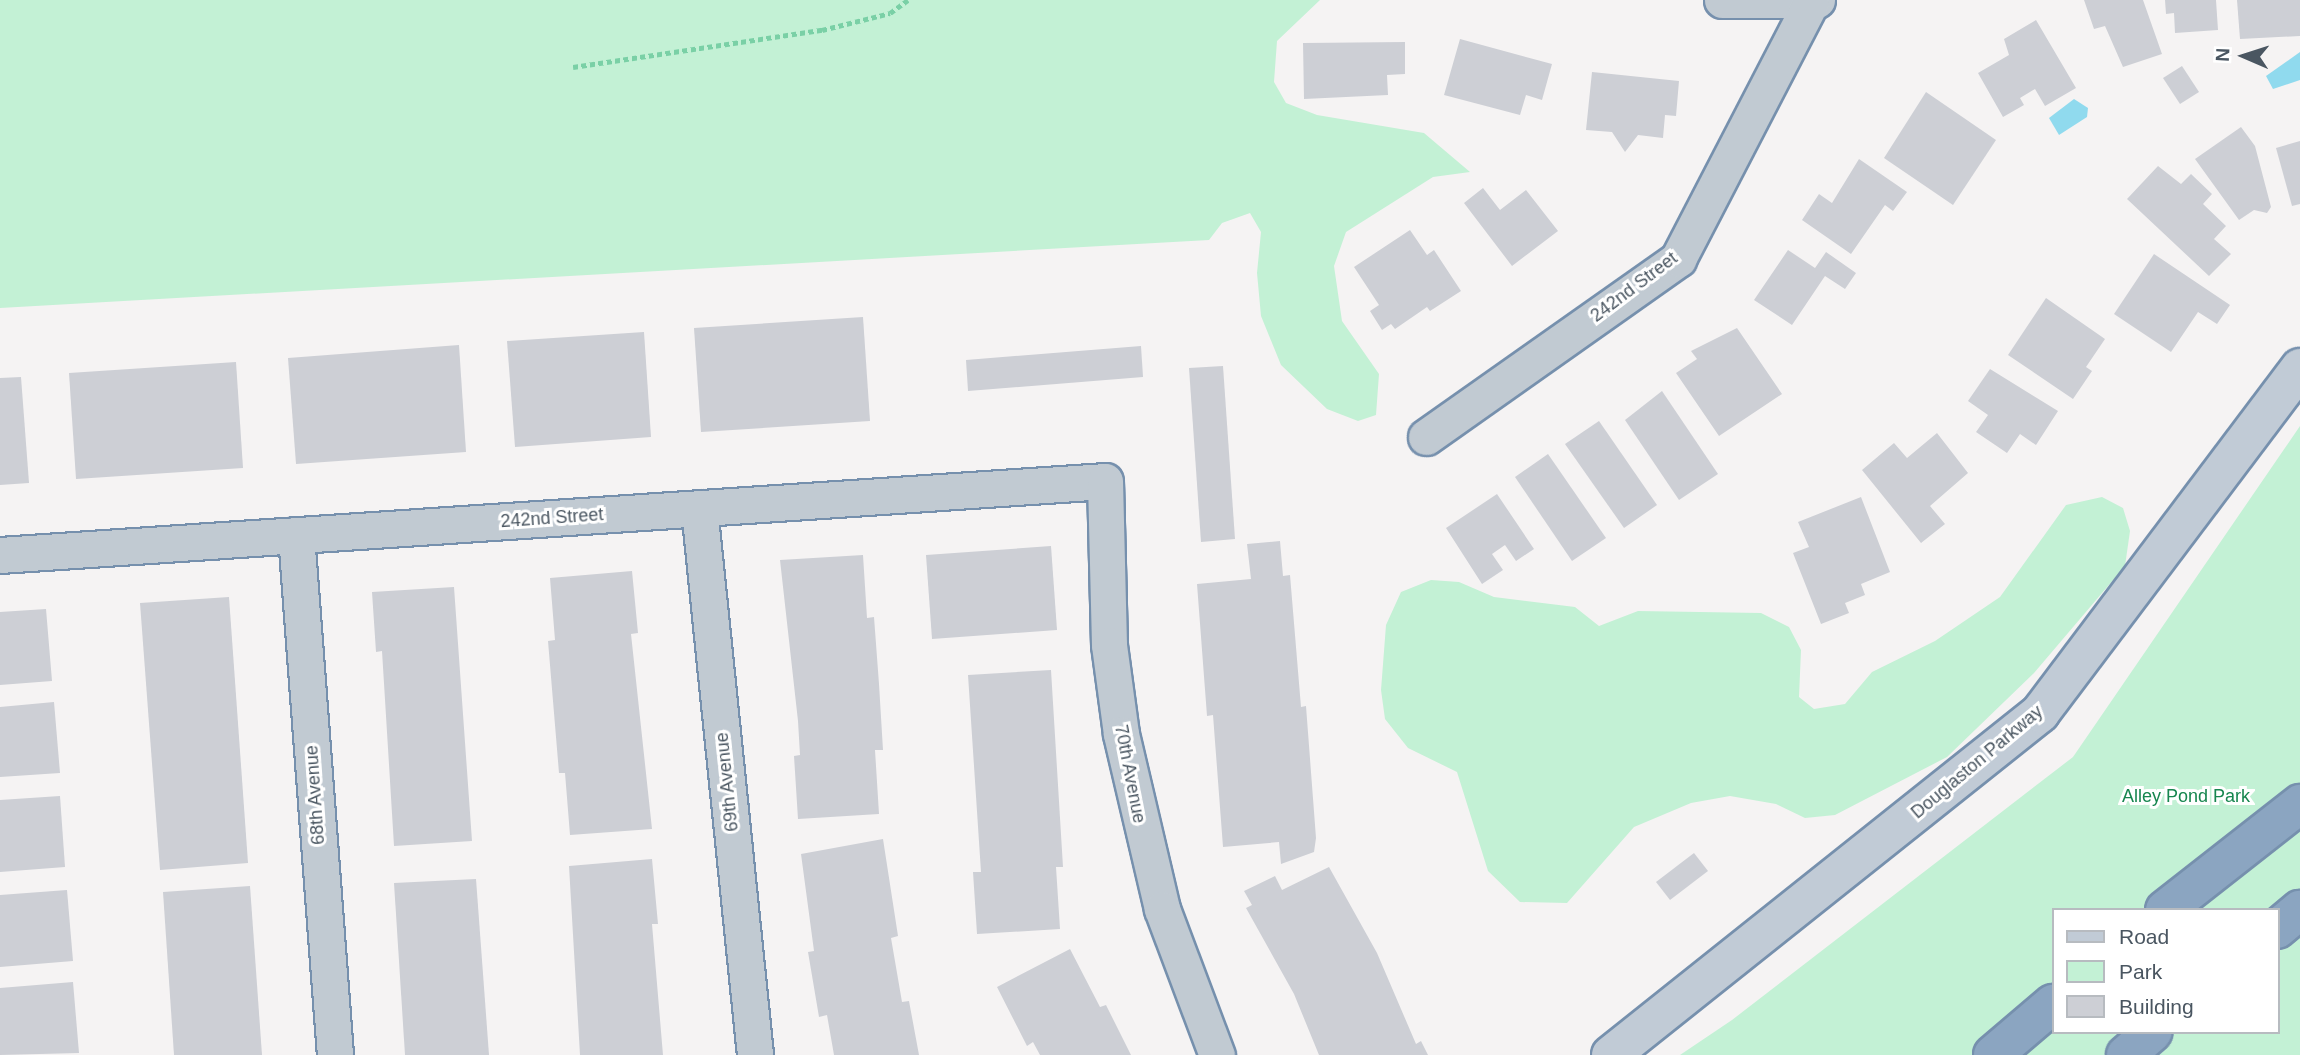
<!DOCTYPE html>
<html>
<head>
<meta charset="utf-8">
<style>
  body { margin:0 }
  #map { position:relative; width:2300px; height:1055px; overflow:hidden; background:#f5f3f3; font-family:Helvetica,sans-serif }
  div>[style] { position:absolute }
  .green>* { inset:0; background:#c3f1d5 }
  .water>* { inset:0; background:#90daee }
  .building>* { inset:0; background:#cdcfd5 }
  .path>* { height:4.5px; margin-top:-2.25px; transform-origin:0; background:repeating-linear-gradient(90deg,#7ad0a6 0 5px,transparent 0 8.5px) }
  .roads { filter:drop-shadow(2px 0 #7690ad) drop-shadow(-2px 0 #7690ad) drop-shadow(0 2px #7690ad) drop-shadow(0 -2px #7690ad) }
  .minor>* { height:35px; margin:-17.5px; padding:0 17.5px; transform-origin:17.5px; border-radius:17.5px; background:#c1cad2 }
  .secondary>* { height:38px; margin:-19px; padding:0 19px; transform-origin:19px; border-radius:19px; background:#c1cbd6 }
  .motorway>* { height:38px; margin:-19px; padding:0 19px; transform-origin:19px; border-radius:19px; background:#8ba5c1 }
  span { translate:-50% -50%; white-space:nowrap; text-align:center; line-height:1.15; -webkit-text-stroke:6px #fff; paint-order:stroke }
  .street-label { font-size:18px; color:#4a5661 }
  .park-label { font-size:18px; color:#17864f }
  .legend { position:absolute; left:2052px; top:908px; width:228px; height:126px; box-sizing:border-box; background:#fff; border:2px solid #b7bbc0; margin:0; padding:9px 12px; list-style:none; font-size:21px; color:#4a5661 }
  .legend li { display:flex; align-items:center; gap:14px; height:35px }
  .legend b { width:35px; border:2px solid #b7bbc0 }
  .north { position:absolute; left:2209px; top:21px; width:70px; height:70px; -webkit-text-stroke:5px #fff; paint-order:stroke; rotate:273deg; font-size:19px; font-weight:700; line-height:28px; text-align:center; color:#4a5661 }
  .north::after { content:''; display:block; margin:auto; width:24px; height:32px; background:#4a5661; clip-path:polygon(50% 0,100% 100%,50% 72%,0 100%) }
</style>
</head>
<body>
<div id="map">
  <div class="green">
    <div style="clip-path:polygon(0 0,1320px 0,1277px 41px,1274px 82px,1286px 103px,1317px 115px,1424px 133px,1470px 172px,1433px 177px,1346px 232px,1334px 266px,1342px 321px,1379px 374px,1376px 415px,1358px 421px,1327px 409px,1281px 365px,1261px 316px,1257px 273px,1261px 232px,1250px 213px,1222px 223px,1209px 240px,0 308px)"></div>
    <div style="clip-path:polygon(evenodd,2300px 426px,2300px 1055px,1680px 1055px,1732px 1020px,2073px 757px,2300px 426px,2053px 910px,2277px 910px,2277px 1032px,2053px 1032px,2053px 910px)"></div>
    <div style="clip-path:polygon(2102px 497px,2123px 508px,2130px 531px,2125px 566px,2034px 673px,1947px 757px,1835px 815px,1805px 818px,1776px 804px,1730px 796px,1691px 803px,1634px 827px,1567px 903px,1520px 902px,1488px 871px,1457px 772px,1408px 748px,1385px 719px,1381px 690px,1386px 625px,1401px 592px,1431px 580px,1459px 582px,1494px 597px,1575px 607px,1599px 626px,1638px 611px,1761px 613px,1789px 627px,1801px 650px,1799px 697px,1814px 709px,1845px 704px,1872px 672px,1935px 641px,2000px 597px,2066px 505px)"></div>
  </div>
  <div class="water">
    <div style="clip-path:polygon(2300px 52px,2300px 80px,2273px 89px,2266px 76px)"></div>
    <div style="clip-path:polygon(2074px 99px,2088px 108px,2087px 117px,2059px 135px,2049px 118px)"></div>
  </div>
  <div class="building">
    <div style="clip-path:polygon(2084px 0,2143px 0,2162px 54px,2123px 67px,2105px 26px,2094px 29px)"></div>
    <div style="clip-path:polygon(2165px 0,2216px 0,2218px 30px,2175px 33px,2174px 13px,2166px 14px)"></div>
    <div style="clip-path:polygon(2237px 0,2300px 0,2300px 36px,2240px 39px)"></div>
    <div style="clip-path:polygon(2036px 20px,2076px 88px,2045px 106px,2035px 89px,2020px 98px,2024px 105px,2003px 117px,1978px 73px,2009px 55px,2004px 39px)"></div>
    <div style="clip-path:polygon(1460px 39px,1552px 64px,1542px 100px,1526px 95px,1520px 115px,1444px 95px)"></div>
    <div style="clip-path:polygon(1405px 42px,1405px 74px,1387px 75px,1388px 95px,1304px 99px,1303px 43px)"></div>
    <div style="clip-path:polygon(2182px 66px,2199px 92px,2180px 104px,2163px 78px)"></div>
    <div style="clip-path:polygon(1592px 72px,1679px 81px,1676px 116px,1665px 115px,1663px 138px,1638px 135px,1625px 152px,1612px 132px,1586px 130px)"></div>
    <div style="clip-path:polygon(1926px 92px,1996px 140px,1953px 205px,1884px 158px)"></div>
    <div style="clip-path:polygon(2241px 127px,2255px 146px,2271px 207px,2267px 213px,2254px 210px,2239px 220px,2195px 159px)"></div>
    <div style="clip-path:polygon(2300px 141px,2300px 204px,2292px 206px,2276px 148px)"></div>
    <div style="clip-path:polygon(1859px 159px,1907px 192px,1893px 211px,1885px 205px,1851px 254px,1802px 220px,1819px 194px,1832px 203px)"></div>
    <div style="clip-path:polygon(2158px 166px,2181px 184px,2191px 174px,2212px 194px,2203px 204px,2226px 226px,2214px 239px,2231px 254px,2209px 276px,2127px 199px)"></div>
    <div style="clip-path:polygon(1483px 188px,1500px 210px,1526px 190px,1558px 231px,1512px 266px,1464px 203px)"></div>
    <div style="clip-path:polygon(1410px 230px,1427px 255px,1434px 250px,1461px 291px,1430px 311px,1427px 307px,1395px 329px,1391px 324px,1382px 330px,1370px 311px,1379px 305px,1354px 267px)"></div>
    <div style="clip-path:polygon(1788px 250px,1815px 268px,1826px 252px,1856px 273px,1845px 289px,1825px 276px,1792px 325px,1754px 300px)"></div>
    <div style="clip-path:polygon(2154px 254px,2230px 305px,2217px 324px,2198px 312px,2171px 352px,2114px 314px)"></div>
    <div style="clip-path:polygon(2046px 298px,2105px 339px,2086px 367px,2092px 371px,2073px 399px,2008px 355px)"></div>
    <div style="clip-path:polygon(863px 317px,870px 421px,701px 432px,694px 328px)"></div>
    <div style="clip-path:polygon(1737px 328px,1782px 394px,1719px 436px,1676px 373px,1697px 359px,1691px 351px)"></div>
    <div style="clip-path:polygon(644px 332px,651px 437px,515px 447px,507px 341px)"></div>
    <div style="clip-path:polygon(459px 345px,466px 452px,296px 464px,288px 358px)"></div>
    <div style="clip-path:polygon(1141px 346px,1143px 377px,968px 391px,966px 360px)"></div>
    <div style="clip-path:polygon(236px 362px,243px 468px,76px 479px,69px 373px)"></div>
    <div style="clip-path:polygon(1223px 366px,1235px 539px,1201px 542px,1189px 368px)"></div>
    <div style="clip-path:polygon(1990px 369px,2058px 411px,2036px 445px,2020px 434px,2007px 453px,1976px 432px,1988px 415px,1968px 401px)"></div>
    <div style="clip-path:polygon(21px 377px,29px 483px,0 485px,0 378px)"></div>
    <div style="clip-path:polygon(1662px 391px,1718px 474px,1679px 500px,1625px 420px)"></div>
    <div style="clip-path:polygon(1599px 421px,1657px 505px,1624px 528px,1565px 444px)"></div>
    <div style="clip-path:polygon(1937px 433px,1968px 473px,1930px 506px,1945px 524px,1921px 543px,1862px 470px,1894px 443px,1907px 458px)"></div>
    <div style="clip-path:polygon(1548px 454px,1606px 538px,1572px 561px,1515px 477px)"></div>
    <div style="clip-path:polygon(1497px 494px,1534px 549px,1516px 561px,1505px 545px,1492px 554px,1503px 570px,1482px 584px,1446px 528px)"></div>
    <div style="clip-path:polygon(1861px 497px,1890px 572px,1861px 584px,1865px 595px,1845px 603px,1849px 613px,1821px 624px,1793px 553px,1809px 547px,1798px 522px)"></div>
    <div style="clip-path:polygon(1280px 541px,1283px 576px,1290px 575px,1301px 707px,1306px 706px,1316px 838px,1314px 852px,1281px 864px,1279px 842px,1223px 847px,1213px 715px,1207px 716px,1197px 584px,1251px 579px,1247px 544px)"></div>
    <div style="clip-path:polygon(1051px 546px,1057px 630px,932px 639px,926px 555px)"></div>
    <div style="clip-path:polygon(863px 555px,867px 618px,874px 617px,879px 684px,883px 750px,875px 750px,879px 814px,798px 819px,794px 756px,800px 755px,798px 721px,780px 560px)"></div>
    <div style="clip-path:polygon(632px 571px,638px 633px,631px 634px,652px 829px,570px 835px,565px 773px,559px 773px,548px 641px,555px 640px,550px 578px)"></div>
    <div style="clip-path:polygon(454px 587px,472px 841px,394px 846px,382px 651px,376px 652px,372px 592px)"></div>
    <div style="clip-path:polygon(229px 597px,248px 863px,160px 870px,140px 603px)"></div>
    <div style="clip-path:polygon(46px 609px,52px 681px,0 685px,0 612px)"></div>
    <div style="clip-path:polygon(1051px 670px,1063px 867px,1056px 867px,1060px 929px,977px 934px,973px 872px,981px 872px,968px 675px)"></div>
    <div style="clip-path:polygon(54px 702px,60px 773px,0 777px,0 707px)"></div>
    <div style="clip-path:polygon(60px 796px,65px 867px,0 872px,0 800px)"></div>
    <div style="clip-path:polygon(883px 839px,898px 936px,891px 938px,902px 1002px,909px 1001px,919px 1055px,834px 1055px,827px 1015px,819px 1017px,808px 952px,814px 951px,801px 854px)"></div>
    <div style="clip-path:polygon(1694px 853px,1708px 871px,1670px 900px,1656px 882px)"></div>
    <div style="clip-path:polygon(652px 859px,658px 924px,652px 924px,663px 1055px,580px 1055px,569px 866px)"></div>
    <div style="clip-path:polygon(1329px 867px,1377px 953px,1416px 1044px,1421px 1041px,1428px 1055px,1319px 1055px,1294px 994px,1246px 908px,1252px 905px,1244px 891px,1275px 876px,1282px 890px)"></div>
    <div style="clip-path:polygon(476px 879px,489px 1055px,405px 1055px,394px 883px)"></div>
    <div style="clip-path:polygon(250px 886px,262px 1055px,174px 1055px,163px 892px)"></div>
    <div style="clip-path:polygon(67px 890px,73px 961px,0 967px,0 895px)"></div>
    <div style="clip-path:polygon(1070px 949px,1100px 1007px,1106px 1005px,1131px 1055px,1040px 1055px,1033px 1042px,1027px 1046px,997px 987px)"></div>
    <div style="clip-path:polygon(73px 982px,79px 1053px,0 1055px,0 988px)"></div>
  </div>
  <div class="path">
    <div style="left:573px;top:67px;width:252px;rotate:-8.5deg"></div>
    <div style="left:822px;top:30px;width:70px;rotate:-14deg"></div>
    <div style="left:890px;top:13px;width:22px;rotate:-36deg"></div>
  </div>
  <div class="roads">
    <div class="minor">
      <div style="left:1722px;top:0;width:95px"></div>
      <div style="left:1426px;top:437px;width:309px;rotate:-35.2deg"></div>
      <div style="left:1678px;top:259px;width:289px;rotate:-62.6deg"></div>
      <div style="left:699px;top:508px;width:550px;rotate:84.15deg"></div>
      <div style="left:296px;top:535px;width:521px;rotate:85.71deg"></div>
      <div style="left:0;top:555px;width:1107px;rotate:-3.83deg"></div>
      <div style="left:1105px;top:481px;width:164px;rotate:88.6deg"></div>
      <div style="left:1109px;top:645px;width:90px;rotate:82.3deg"></div>
      <div style="left:1121px;top:734px;width:180px;rotate:76.8deg"></div>
      <div style="left:1162px;top:909px;width:156px;rotate:69.4deg"></div>
    </div>
    <div class="secondary">
      <div style="left:1611px;top:1055px;width:549px;rotate:-38.56deg"></div>
      <div style="left:2040px;top:713px;width:432px;rotate:-53deg"></div>
    </div>
    <div class="motorway">
      <div style="left:2165px;top:910px;width:172px;rotate:-38.1deg"></div>
      <div style="left:2277px;top:929px;width:30px;rotate:-40deg"></div>
      <div style="left:1993px;top:1055px;width:79px;rotate:-40.4deg"></div>
      <div style="left:2126px;top:1055px;width:35px;rotate:-41deg"></div>
    </div>
  </div>
  <div class="street-label">
    <span style="left:1634px;top:287px;rotate:-37deg">242nd Street</span>
    <span style="left:552px;top:518px;rotate:-4deg">242nd Street</span>
    <span style="left:1977px;top:762px;rotate:-40deg">Douglaston Parkway</span>
    <span style="left:1130px;top:774px;rotate:79deg">70th Avenue</span>
    <span style="left:727px;top:782px;rotate:-96deg">69th Avenue</span>
    <span style="left:315px;top:795px;rotate:-94deg">68th Avenue</span>
  </div>
  <div class="park-label">
    <span style="left:2186px;top:796px">Alley Pond Park</span>
  </div>
  <ul class="legend">
  <li><b style="height:9px;background:#c1cbd6"></b>Road</li>
  <li><b style="height:19px;background:#c3f1d5"></b>Park</li>
  <li><b style="height:19px;background:#cdcfd5"></b>Building</li>
  </ul>
  <div class="north">N</div>
</div>
</body>
</html>
